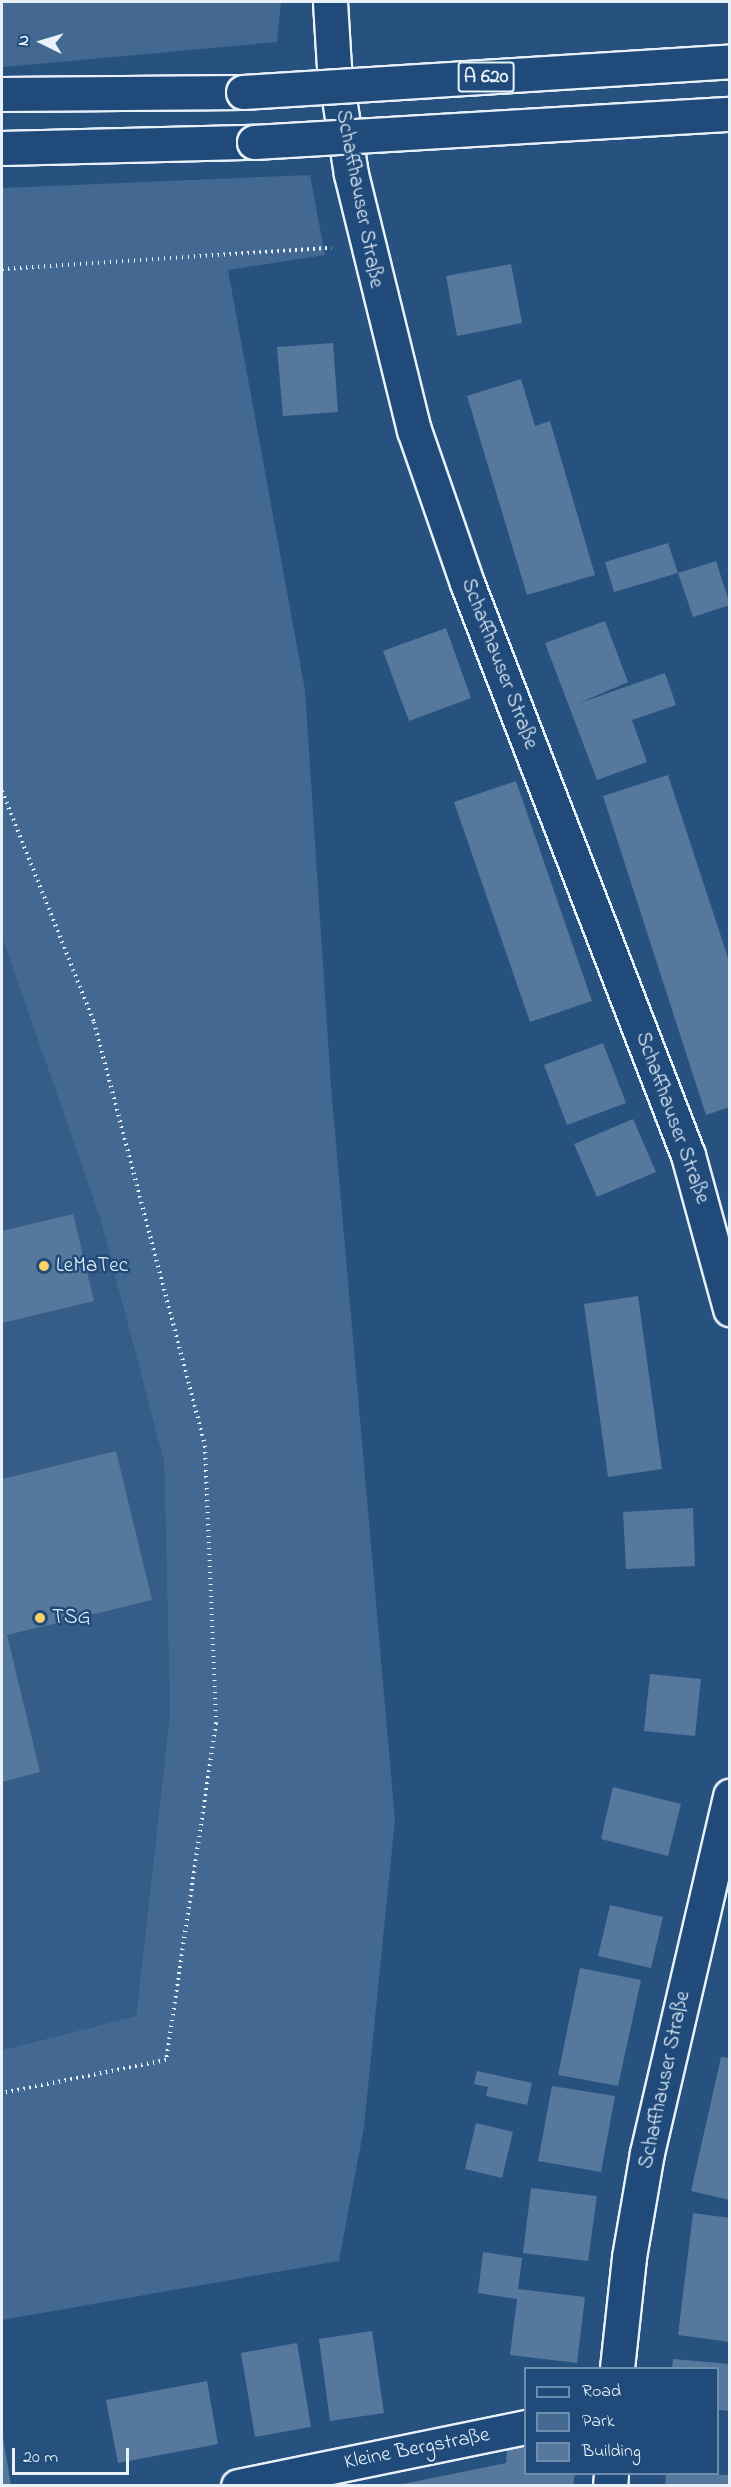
<!DOCTYPE html>
<html>
<head>
<meta charset="utf-8">
<style>
  body { margin:0 }
  #map { position:relative; width:731px; height:2487px; overflow:hidden; background:#27517f; font-family:"Indie Flower",sans-serif }
  div>[style] { position:absolute }
  .built>* { inset:0; background:#355d88 }
  .green>* { inset:0; background:#436891 }
  .building>* { inset:0; background:#57789d }
  .path>* { height:4px; margin-top:-2px; transform-origin:0; background:repeating-linear-gradient(90deg,#e8f1f8 0 1.5px,transparent 0 6px) }
  .roads { filter:drop-shadow(2px 0 #e8f1f8) drop-shadow(-2px 0 #e8f1f8) drop-shadow(0 2px #e8f1f8) drop-shadow(0 -2px #e8f1f8) }
  .minor>* { height:33px; margin:-16.5px; padding:0 16.5px; transform-origin:16.5px; border-radius:16.5px; background:#1f4a7a }
  .tertiary>* { height:33px; margin:-16.5px; padding:0 16.5px; transform-origin:16.5px; border-radius:16.5px; background:#1f4a7a }
  .motorway>* { height:33px; margin:-16.5px; padding:0 16.5px; transform-origin:16.5px; border-radius:16.5px; background:#1f4a7a }
  .bridges { filter:drop-shadow(2px 0 #e8f1f8) drop-shadow(-2px 0 #e8f1f8) drop-shadow(0 2px #e8f1f8) drop-shadow(0 -2px #e8f1f8) }
  .motorway-bridge>* { height:33px; margin:-16.5px; padding:0 16.5px; transform-origin:16.5px; border-radius:16.5px; background:#1f4a7a }
  .dots>* { width:16px; height:16px; translate:-50% -50%; box-sizing:border-box; border:3px solid #1f4a7a; border-radius:50% }
  span { translate:-50% -50%; white-space:nowrap; text-align:center; line-height:1.15; -webkit-text-stroke:5px #1f4a7a; paint-order:stroke }
  .shield-label span { padding:2px 4px; background:#1f4a7a; border:2px solid; border-radius:4px; -webkit-text-stroke-width:0 }
  .shield-label { font-size:20px; color:#e8f1f8; font-weight:700 }
  .street-label { font-size:21px; color:#e8f1f8 }
  .poi-label { font-size:21px; color:#e8f1f8 }
  .left { translate:0 -50%; text-align:left }
  .frame { position:absolute; inset:0; border:3px solid #e8f1f8; pointer-events:none }
  .legend { position:absolute; left:524px; top:2367px; width:195px; height:108px; box-sizing:border-box; background:#1f4a7a; border:2px solid #6f8dac; margin:0; padding:8px 10px; list-style:none; font-size:18px; color:#e8f1f8 }
  .legend li { display:flex; align-items:center; gap:12px; height:30px }
  .legend b { width:30px; border:2px solid #6f8dac }
  .north { position:absolute; left:12px; top:12px; width:60px; height:60px; -webkit-text-stroke:4px #1f4a7a; paint-order:stroke; rotate:275deg; font-size:16px; font-weight:700; line-height:24px; text-align:center; color:#e8f1f8 }
  .north::after { content:''; display:block; margin:auto; width:21px; height:27px; background:#e8f1f8; clip-path:polygon(50% 0,100% 100%,50% 72%,0 100%) }
  .scale { position:absolute; left:12px; top:2448px; width:117px; height:27px; box-sizing:border-box; border:3px solid #e8f1f8; border-top:0; padding-left:8px; font-size:18px; line-height:21px; white-space:nowrap; color:#e8f1f8; -webkit-text-stroke:4px #1f4a7a; paint-order:stroke }
</style>
</head>
<body>
<div id="map">
  <div class="built">
    <div style="clip-path:polygon(2px 937px,99px 1215px,164px 1462px,170px 1714px,136px 2016px,2px 2050px)"></div>
  </div>
  <div class="green">
    <div style="clip-path:polygon(2px 2px,281px 2px,277px 42px,5px 67px,2px 67px)"></div>
    <div style="clip-path:polygon(310px 175px,325px 255px,228px 270px,305px 690px,331px 1086px,395px 1820px,364px 2127px,339px 2261px,2px 2320px,2px 2050px,136px 2016px,170px 1714px,164px 1462px,99px 1215px,2px 937px,2px 188px)"></div>
  </div>
  <div class="building">
    <div style="clip-path:polygon(511px 264px,522px 323px,457px 336px,446px 276px)"></div>
    <div style="clip-path:polygon(333px 343px,338px 412px,283px 416px,277px 347px)"></div>
    <div style="clip-path:polygon(521px 379px,535px 426px,550px 421px,595px 575px,527px 595px,467px 396px)"></div>
    <div style="clip-path:polygon(668px 543px,678px 573px,614px 592px,605px 562px)"></div>
    <div style="clip-path:polygon(716px 561px,730px 605px,693px 617px,678px 573px)"></div>
    <div style="clip-path:polygon(605px 621px,628px 682px,577px 704px,665px 673px,676px 705px,632px 720px,647px 762px,597px 780px,545px 643px)"></div>
    <div style="clip-path:polygon(446px 628px,471px 698px,409px 721px,383px 651px)"></div>
    <div style="clip-path:polygon(668px 775px,730px 964px,730px 1107px,706px 1115px,603px 796px)"></div>
    <div style="clip-path:polygon(516px 781px,592px 1001px,530px 1022px,454px 802px)"></div>
    <div style="clip-path:polygon(603px 1043px,626px 1103px,567px 1125px,544px 1065px)"></div>
    <div style="clip-path:polygon(633px 1119px,656px 1172px,597px 1197px,574px 1144px)"></div>
    <div style="clip-path:polygon(73px 1214px,94px 1301px,2px 1323px,2px 1231px)"></div>
    <div style="clip-path:polygon(638px 1296px,662px 1469px,608px 1477px,584px 1304px)"></div>
    <div style="clip-path:polygon(116px 1451px,152px 1600px,7px 1635px,40px 1772px,2px 1782px,2px 1479px)"></div>
    <div style="clip-path:polygon(693px 1508px,695px 1566px,626px 1569px,623px 1512px)"></div>
    <div style="clip-path:polygon(650px 1674px,701px 1679px,695px 1736px,644px 1731px)"></div>
    <div style="clip-path:polygon(613px 1787px,681px 1804px,668px 1856px,601px 1839px)"></div>
    <div style="clip-path:polygon(610px 1905px,663px 1917px,651px 1968px,598px 1956px)"></div>
    <div style="clip-path:polygon(580px 1968px,641px 1980px,618px 2086px,558px 2075px)"></div>
    <div style="clip-path:polygon(721px 2057px,730px 2058px,730px 2200px,691px 2191px)"></div>
    <div style="clip-path:polygon(477px 2071px,532px 2083px,527px 2105px,486px 2096px,488px 2087px,474px 2084px)"></div>
    <div style="clip-path:polygon(552px 2086px,615px 2096px,601px 2172px,538px 2161px)"></div>
    <div style="clip-path:polygon(476px 2123px,513px 2132px,502px 2178px,465px 2169px)"></div>
    <div style="clip-path:polygon(531px 2188px,597px 2196px,588px 2261px,523px 2253px)"></div>
    <div style="clip-path:polygon(693px 2213px,730px 2218px,730px 2342px,678px 2335px)"></div>
    <div style="clip-path:polygon(483px 2252px,522px 2258px,518px 2289px,585px 2297px,577px 2363px,510px 2355px,517px 2299px,478px 2293px)"></div>
    <div style="clip-path:polygon(372px 2331px,384px 2413px,330px 2421px,319px 2339px)"></div>
    <div style="clip-path:polygon(297px 2343px,311px 2427px,255px 2437px,241px 2353px)"></div>
    <div style="clip-path:polygon(673px 2359px,730px 2364px,730px 2411px,718px 2410px,718px 2368px,672px 2368px)"></div>
    <div style="clip-path:polygon(207px 2381px,218px 2444px,118px 2463px,106px 2400px)"></div>
    <div style="clip-path:polygon(2px 2437px,3px 2437px,11px 2486px,2px 2486px)"></div>
    <div style="clip-path:polygon(526px 2446px,526px 2474px,575px 2474px,573px 2486px,393px 2486px,506px 2463px,507px 2449px)"></div>
    <div style="clip-path:polygon(666px 2474px,730px 2475px,730px 2486px,665px 2486px)"></div>
  </div>
  <div class="path">
    <div style="left:2px;top:269px;width:330px;rotate:-3.7deg"></div>
    <div style="left:2px;top:791px;width:249px;rotate:68.3deg"></div>
    <div style="left:94px;top:1022px;width:438px;rotate:75.3deg"></div>
    <div style="left:205px;top:1446px;width:277px;rotate:87.7deg"></div>
    <div style="left:216px;top:1723px;width:341px;rotate:98.4deg"></div>
    <div style="left:166px;top:2060px;width:167px;rotate:168.6deg"></div>
  </div>
  <div class="roads">
    <div class="minor">
      <div style="left:238px;top:2486px;width:294px;rotate:-11.6deg"></div>
    </div>
    <div class="tertiary">
      <div style="left:330px;top:2px;width:65px;rotate:86.5deg"></div>
      <div style="left:334px;top:67px;width:108px;rotate:81deg"></div>
      <div style="left:351px;top:174px;width:264px;rotate:76.2deg"></div>
      <div style="left:414px;top:430px;width:162px;rotate:70.9deg"></div>
      <div style="left:467px;top:583px;width:613px;rotate:68.88deg"></div>
      <div style="left:688px;top:1155px;width:160px;rotate:74.7deg"></div>
      <div style="left:617px;top:2368px;width:112px;rotate:-83.8deg"></div>
      <div style="left:629px;top:2257px;width:106px;rotate:-80.2deg"></div>
      <div style="left:647px;top:2153px;width:367px;rotate:-76.9deg"></div>
      <div style="left:610px;top:2486px;width:12px;rotate:-85deg"></div>
    </div>
    <div class="motorway">
      <div style="left:2px;top:94px;width:241px;rotate:-0.5deg"></div>
      <div style="left:2px;top:148px;width:252px;rotate:-1.4deg"></div>
    </div>
  </div>
  <div class="bridges">
    <div class="motorway-bridge">
      <div style="left:243px;top:92px;width:488px;rotate:-3.6deg"></div>
      <div style="left:254px;top:142px;width:477px;rotate:-3.4deg"></div>
    </div>
  </div>
  <div class="dots">
    <div style="left:44px;top:1266px;background:#ffd166"></div>
    <div style="left:40px;top:1618px;background:#ffd166"></div>
  </div>
  <div class="shield-label">
    <span style="left:486px;top:77px">A 620</span>
  </div>
  <div class="street-label">
    <span style="left:359px;top:199px;rotate:79deg">Schaffhauser Straße</span>
    <span style="left:499px;top:664px;rotate:69deg">Schaffhauser Straße</span>
    <span style="left:672px;top:1118px;rotate:70deg">Schaffhauser Straße</span>
    <span style="left:665px;top:2080px;rotate:-78deg">Schaffhauser Straße</span>
    <span style="left:417px;top:2449px;rotate:-11deg">Kleine Bergstraße</span>
  </div>
  <div class="poi-label">
    <span class="left" style="left:56px;top:1266px">LeMaTec</span>
    <span class="left" style="left:52px;top:1618px">TSG</span>
  </div>
  <div class="frame"></div>
  <ul class="legend">
  <li><b style="height:8px;background:#1f4a7a"></b>Road</li>
  <li><b style="height:16px;background:#436891"></b>Park</li>
  <li><b style="height:16px;background:#57789d"></b>Building</li>
  </ul>
  <div class="north">N</div>
  <div class="scale">20 m</div>
</div>
</body>
</html>
